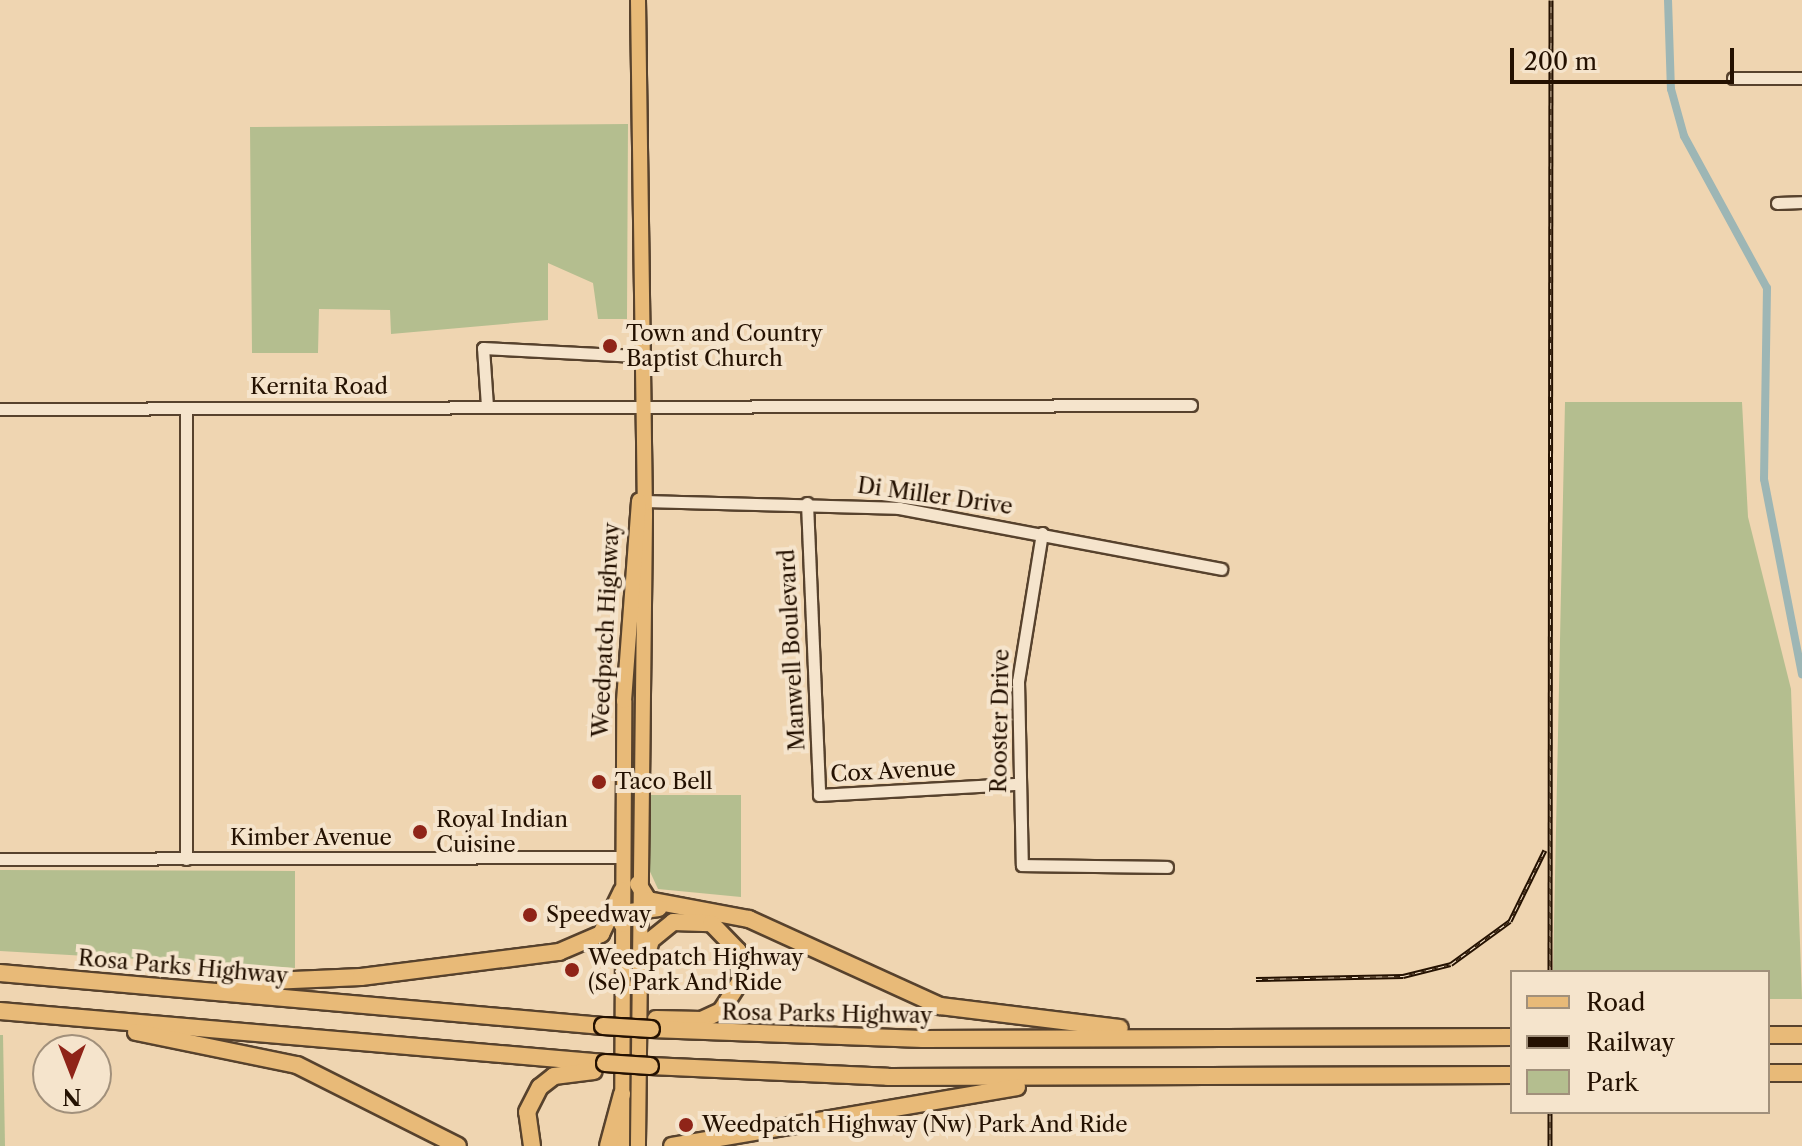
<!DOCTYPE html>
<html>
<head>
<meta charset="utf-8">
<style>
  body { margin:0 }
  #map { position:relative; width:1802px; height:1146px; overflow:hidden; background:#efd5b1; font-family:"Libre Caslon Text",serif }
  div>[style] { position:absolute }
  .green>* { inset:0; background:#b4be8f }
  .canal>* { height:8px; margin:-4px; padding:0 4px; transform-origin:4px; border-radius:4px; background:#9db6b5 }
  .roads { filter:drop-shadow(2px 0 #57422d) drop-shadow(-2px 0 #57422d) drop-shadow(0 2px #57422d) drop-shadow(0 -2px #57422d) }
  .minor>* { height:11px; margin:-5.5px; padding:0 5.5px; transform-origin:5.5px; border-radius:5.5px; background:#f5e4cc }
  .major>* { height:14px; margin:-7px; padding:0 7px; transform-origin:7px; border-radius:7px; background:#e8ba78 }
  .highway>* { height:16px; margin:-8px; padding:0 8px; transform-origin:8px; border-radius:8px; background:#e8ba78 }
  .rail>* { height:5px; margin-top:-2.5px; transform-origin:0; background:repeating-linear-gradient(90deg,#f5e4cc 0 6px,#241101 0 12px); box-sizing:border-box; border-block:2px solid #241101 }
  .bridges { filter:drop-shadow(2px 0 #241101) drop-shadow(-2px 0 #241101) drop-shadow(0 2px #241101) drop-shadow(0 -2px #241101) }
  .highway-bridge>* { height:16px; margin:-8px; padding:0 8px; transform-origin:8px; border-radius:8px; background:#e8ba78 }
  .dots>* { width:22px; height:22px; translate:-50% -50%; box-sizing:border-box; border:4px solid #f5e4cc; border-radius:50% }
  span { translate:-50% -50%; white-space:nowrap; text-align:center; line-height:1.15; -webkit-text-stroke:8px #f5e4cc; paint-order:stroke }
  .poi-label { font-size:22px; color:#241101 }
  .left { translate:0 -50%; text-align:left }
  .street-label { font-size:22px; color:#241101 }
  .legend { position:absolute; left:1510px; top:970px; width:260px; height:144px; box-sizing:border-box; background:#f5e4cc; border:2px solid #a1907b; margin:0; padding:10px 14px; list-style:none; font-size:24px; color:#241101 }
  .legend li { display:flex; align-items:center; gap:16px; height:40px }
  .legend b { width:40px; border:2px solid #a1907b }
  .north { position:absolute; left:32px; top:1034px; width:80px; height:80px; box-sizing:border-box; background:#f5e4cc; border:2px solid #a1907b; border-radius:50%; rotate:180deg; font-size:22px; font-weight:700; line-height:32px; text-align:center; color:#241101 }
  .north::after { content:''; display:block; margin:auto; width:28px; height:36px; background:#8f2418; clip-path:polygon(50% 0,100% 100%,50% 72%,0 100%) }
  .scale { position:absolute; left:1510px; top:48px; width:224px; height:36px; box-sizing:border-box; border:4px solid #241101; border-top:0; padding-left:10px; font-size:24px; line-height:28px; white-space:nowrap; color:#241101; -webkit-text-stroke:6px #f5e4cc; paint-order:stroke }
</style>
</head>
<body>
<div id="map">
  <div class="green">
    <div style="clip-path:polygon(628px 124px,627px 319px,598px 319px,593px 283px,548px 263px,548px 320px,391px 334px,390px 310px,319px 309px,318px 353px,252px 353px,250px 127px)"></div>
    <div style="clip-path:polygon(1565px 402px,1742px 402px,1748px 517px,1791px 689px,1802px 999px,1768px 999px,1768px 972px,1553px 972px)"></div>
    <div style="clip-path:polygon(647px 795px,741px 795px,741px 897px,658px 889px,647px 865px)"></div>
    <div style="clip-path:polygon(0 870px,295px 871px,295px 968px,0 951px)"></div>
    <div style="clip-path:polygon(0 1035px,3px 1035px,5px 1146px,0 1146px)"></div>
  </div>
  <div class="canal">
    <div style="left:1668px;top:0;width:89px;rotate:88.1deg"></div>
    <div style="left:1671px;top:89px;width:49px;rotate:74.5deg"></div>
    <div style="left:1684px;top:136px;width:173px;rotate:61.4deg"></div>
    <div style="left:1767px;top:288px;width:191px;rotate:90.9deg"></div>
    <div style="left:1764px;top:479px;width:199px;rotate:79deg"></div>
  </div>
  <div class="roads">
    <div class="minor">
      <div style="left:1733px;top:78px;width:69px"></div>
      <div style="left:1777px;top:203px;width:25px;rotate:-2deg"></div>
      <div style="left:487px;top:406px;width:58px;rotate:-93.9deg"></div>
      <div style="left:483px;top:348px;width:154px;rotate:3deg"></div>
      <div style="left:0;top:409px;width:1191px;rotate:-0.19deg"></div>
      <div style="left:640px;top:501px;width:259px;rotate:1.5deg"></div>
      <div style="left:899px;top:508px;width:328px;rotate:10.7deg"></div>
      <div style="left:807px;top:503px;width:292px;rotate:87.6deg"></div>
      <div style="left:819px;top:795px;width:199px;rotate:-3.2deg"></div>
      <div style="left:1042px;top:533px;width:150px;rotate:99.2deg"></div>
      <div style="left:1018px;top:681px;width:184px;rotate:88.8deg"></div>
      <div style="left:1022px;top:865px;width:145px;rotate:0.8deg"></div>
      <div style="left:0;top:859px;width:622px;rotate:-0.18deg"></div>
      <div style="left:186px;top:859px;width:451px;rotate:-90deg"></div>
    </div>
    <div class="major">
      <div style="left:638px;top:0;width:516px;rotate:89.22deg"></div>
      <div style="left:645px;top:516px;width:630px;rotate:90.64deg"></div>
      <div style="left:622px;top:1146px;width:445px;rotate:-89.7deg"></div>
      <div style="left:624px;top:701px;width:201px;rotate:-85.7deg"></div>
    </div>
    <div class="highway">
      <div style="left:638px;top:884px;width:19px;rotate:58deg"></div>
      <div style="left:648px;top:900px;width:103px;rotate:10.7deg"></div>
      <div style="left:749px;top:919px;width:210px;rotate:24.5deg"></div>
      <div style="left:940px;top:1006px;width:181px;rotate:7deg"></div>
      <div style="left:622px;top:924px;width:14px;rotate:-56deg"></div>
      <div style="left:630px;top:912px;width:29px;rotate:-8deg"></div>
      <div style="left:0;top:973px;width:605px;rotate:5.02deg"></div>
      <div style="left:225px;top:983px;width:136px;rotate:-2.5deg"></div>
      <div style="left:361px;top:977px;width:200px;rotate:-7.2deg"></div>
      <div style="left:559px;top:952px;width:46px;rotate:-23.2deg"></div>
      <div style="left:601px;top:934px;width:48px;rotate:-64deg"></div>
      <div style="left:638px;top:984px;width:46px;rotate:-73.5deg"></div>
      <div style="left:651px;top:940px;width:28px;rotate:-39deg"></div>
      <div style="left:673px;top:922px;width:38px;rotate:2deg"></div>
      <div style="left:711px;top:923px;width:39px;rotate:46deg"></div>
      <div style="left:738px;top:951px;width:29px;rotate:84deg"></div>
      <div style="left:741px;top:980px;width:37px;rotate:123deg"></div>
      <div style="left:721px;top:1011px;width:21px;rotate:155deg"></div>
      <div style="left:702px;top:1020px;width:46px;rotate:-178.8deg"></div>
      <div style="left:0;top:1011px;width:607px;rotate:4.91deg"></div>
      <div style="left:651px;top:1029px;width:272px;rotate:2.1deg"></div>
      <div style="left:923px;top:1039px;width:589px;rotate:-0.19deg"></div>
      <div style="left:136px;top:1032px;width:164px;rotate:11.6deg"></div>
      <div style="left:297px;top:1065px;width:180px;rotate:26.7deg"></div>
      <div style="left:1768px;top:1035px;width:34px"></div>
      <div style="left:650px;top:1066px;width:238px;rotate:2.6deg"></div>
      <div style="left:888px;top:1077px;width:624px;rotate:-0.18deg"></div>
      <div style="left:1768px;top:1073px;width:34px"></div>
      <div style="left:532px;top:1146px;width:34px;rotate:-98deg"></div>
      <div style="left:527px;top:1112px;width:28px;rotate:-63deg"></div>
      <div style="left:540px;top:1087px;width:18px;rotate:-38deg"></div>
      <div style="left:554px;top:1076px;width:40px;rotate:-7.1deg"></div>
      <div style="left:608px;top:1146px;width:54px;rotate:-74.9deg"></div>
      <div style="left:672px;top:1146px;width:350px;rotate:-9.7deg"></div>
    </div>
  </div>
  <div class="rail">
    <div style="left:1550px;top:972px;width:972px;rotate:-89.94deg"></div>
    <div style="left:1256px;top:979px;width:147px;rotate:-1.2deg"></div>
    <div style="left:1403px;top:976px;width:49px;rotate:-14deg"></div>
    <div style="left:1451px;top:964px;width:73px;rotate:-36.1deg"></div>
    <div style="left:1510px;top:921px;width:79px;rotate:-63.8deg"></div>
    <div style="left:1550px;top:1146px;width:34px;rotate:-90deg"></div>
  </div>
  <div class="bridges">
    <div class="highway-bridge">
      <div style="left:603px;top:1026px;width:48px;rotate:3.6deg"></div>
      <div style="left:605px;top:1063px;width:45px;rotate:3.8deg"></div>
    </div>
  </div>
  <div class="dots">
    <div style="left:610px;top:346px;background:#8f2418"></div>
    <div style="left:599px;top:782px;background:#8f2418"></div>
    <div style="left:420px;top:832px;background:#8f2418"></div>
    <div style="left:530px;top:915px;background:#8f2418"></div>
    <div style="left:572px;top:970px;background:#8f2418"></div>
    <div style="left:686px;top:1125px;background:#8f2418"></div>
  </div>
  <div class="poi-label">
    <span class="left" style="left:626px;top:346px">Town and Country<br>Baptist Church</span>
    <span class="left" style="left:615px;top:782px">Taco Bell</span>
    <span class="left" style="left:436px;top:832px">Royal Indian<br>Cuisine</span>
    <span class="left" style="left:546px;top:915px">Speedway</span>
    <span class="left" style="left:588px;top:970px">Weedpatch Highway<br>(Se) Park And Ride</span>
    <span class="left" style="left:702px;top:1125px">Weedpatch Highway (Nw) Park And Ride</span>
  </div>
  <div class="street-label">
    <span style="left:319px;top:387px">Kernita Road</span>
    <span style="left:935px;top:496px;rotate:8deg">Di Miller Drive</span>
    <span style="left:606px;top:630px;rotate:-87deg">Weedpatch Highway</span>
    <span style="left:792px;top:650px;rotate:-93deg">Manwell Boulevard</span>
    <span style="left:1000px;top:721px;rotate:-89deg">Rooster Drive</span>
    <span style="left:893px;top:771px;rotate:-3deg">Cox Avenue</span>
    <span style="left:311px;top:838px">Kimber Avenue</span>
    <span style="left:183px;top:967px;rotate:5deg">Rosa Parks Highway</span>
    <span style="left:827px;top:1014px;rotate:1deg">Rosa Parks Highway</span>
  </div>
  <ul class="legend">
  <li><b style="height:10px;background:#e8ba78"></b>Road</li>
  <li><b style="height:10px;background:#241101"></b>Railway</li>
  <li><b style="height:22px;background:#b4be8f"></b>Park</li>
  </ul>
  <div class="north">N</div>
  <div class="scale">200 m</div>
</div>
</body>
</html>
